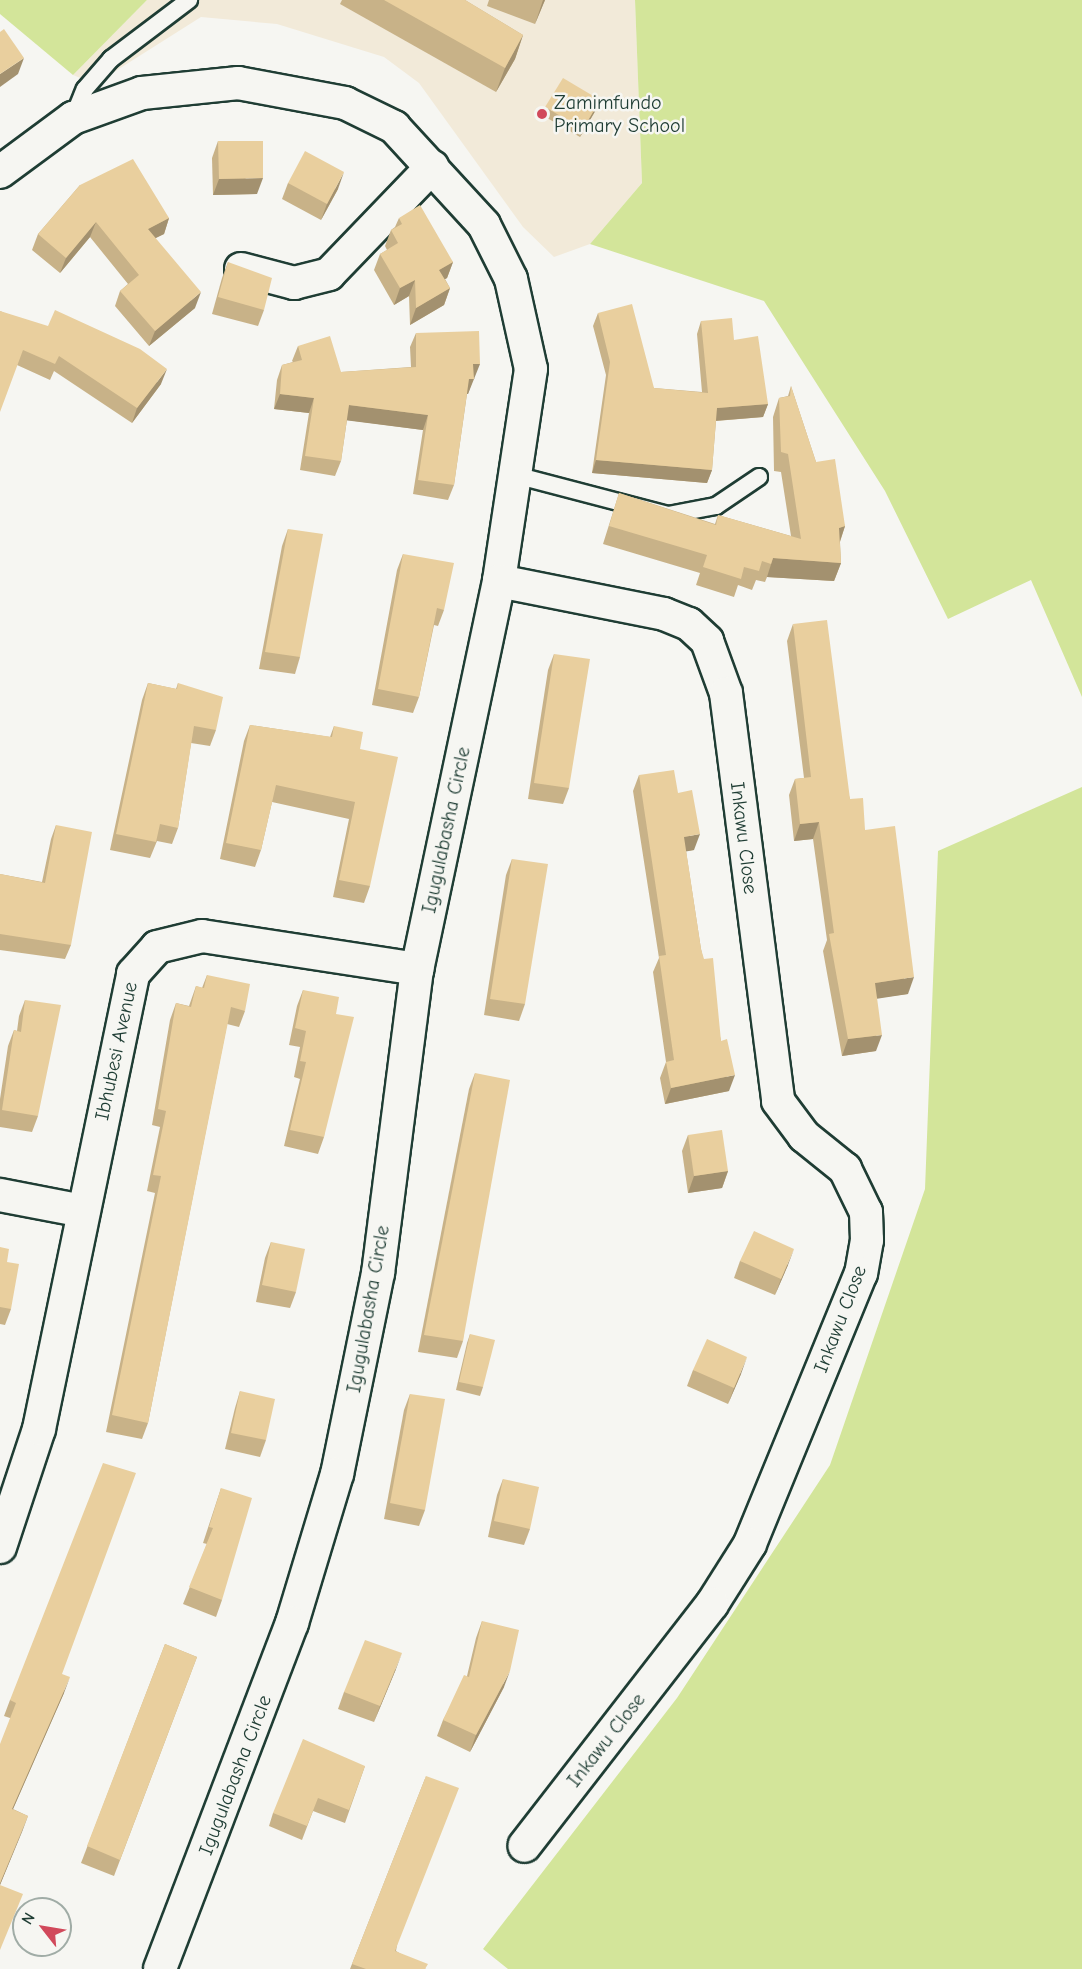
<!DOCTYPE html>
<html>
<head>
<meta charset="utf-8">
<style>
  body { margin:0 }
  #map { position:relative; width:1082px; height:1969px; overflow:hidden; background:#f6f6f2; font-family:"Comic Neue",sans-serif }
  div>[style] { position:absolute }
  .built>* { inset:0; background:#f2ead9 }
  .green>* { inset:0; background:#d3e59a }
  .roads { filter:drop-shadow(2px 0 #1f3d34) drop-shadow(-2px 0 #1f3d34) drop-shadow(0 2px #1f3d34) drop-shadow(0 -2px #1f3d34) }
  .service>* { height:16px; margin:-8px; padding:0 8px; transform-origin:8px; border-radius:8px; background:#f6f6f2 }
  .minor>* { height:32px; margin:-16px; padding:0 16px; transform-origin:16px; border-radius:16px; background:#f6f6f2 }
  .wall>* { inset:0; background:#c8b288 }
  .shaded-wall>* { inset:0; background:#a3916f }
  .building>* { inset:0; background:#e9cf9e }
  .dots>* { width:16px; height:16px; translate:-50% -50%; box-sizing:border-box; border:3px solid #f6f6f2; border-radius:50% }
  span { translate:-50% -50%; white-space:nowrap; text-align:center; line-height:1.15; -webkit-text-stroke:5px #f6f6f2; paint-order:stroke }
  .poi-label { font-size:20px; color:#1f3d34 }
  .left { translate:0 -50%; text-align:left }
  .street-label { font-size:20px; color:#1f3d34 }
  .north { position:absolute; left:12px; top:1897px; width:60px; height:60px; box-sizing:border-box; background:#f6f6f2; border:2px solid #a0aca6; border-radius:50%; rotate:301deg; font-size:16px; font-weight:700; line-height:24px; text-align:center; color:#1f3d34 }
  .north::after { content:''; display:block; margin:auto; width:21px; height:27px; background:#d1495b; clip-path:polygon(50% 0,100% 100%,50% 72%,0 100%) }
</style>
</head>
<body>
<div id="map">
  <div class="built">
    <div style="clip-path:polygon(147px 0,635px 0,642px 183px,590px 244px,554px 257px,523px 227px,419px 83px,384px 57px,277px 24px,201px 17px,95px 84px,73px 75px)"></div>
  </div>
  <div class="green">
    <div style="clip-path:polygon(0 0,147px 0,73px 75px,0 14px)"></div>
    <div style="clip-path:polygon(635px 0,1082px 0,1082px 697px,1031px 580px,948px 619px,885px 491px,764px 301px,590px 244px,642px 183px)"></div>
    <div style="clip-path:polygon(1082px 787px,1082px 1969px,508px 1969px,483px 1949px,677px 1698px,830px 1465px,925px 1189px,938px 851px)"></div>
  </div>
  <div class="roads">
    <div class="service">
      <div style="left:73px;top:118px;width:31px;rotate:-68deg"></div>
      <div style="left:85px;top:89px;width:40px;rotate:-49deg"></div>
      <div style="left:111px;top:59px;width:98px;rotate:-37.1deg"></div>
      <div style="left:519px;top:476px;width:154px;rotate:14.7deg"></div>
      <div style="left:668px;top:515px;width:49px;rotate:-10.6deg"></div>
      <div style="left:716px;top:506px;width:52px;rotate:-34deg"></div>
    </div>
    <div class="minor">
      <div style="left:0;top:172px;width:91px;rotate:-36.5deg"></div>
      <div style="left:73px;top:118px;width:73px;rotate:-19.9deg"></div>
      <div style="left:142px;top:93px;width:97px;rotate:-5.9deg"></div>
      <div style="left:238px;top:83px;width:109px;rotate:10.6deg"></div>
      <div style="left:345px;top:103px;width:55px;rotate:26.1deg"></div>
      <div style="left:394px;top:127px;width:133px;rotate:47.4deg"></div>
      <div style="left:484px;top:225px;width:60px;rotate:63.4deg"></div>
      <div style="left:511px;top:279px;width:92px;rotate:77.5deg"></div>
      <div style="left:531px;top:369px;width:214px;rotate:98.6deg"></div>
      <div style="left:499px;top:581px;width:397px;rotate:101.9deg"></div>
      <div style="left:417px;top:969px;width:306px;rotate:97.3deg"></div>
      <div style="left:378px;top:1273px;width:205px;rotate:101.5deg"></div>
      <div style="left:337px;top:1474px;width:156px;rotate:106.8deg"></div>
      <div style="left:292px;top:1623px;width:370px;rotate:110.9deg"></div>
      <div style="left:241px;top:269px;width:55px;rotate:14.8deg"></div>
      <div style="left:294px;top:283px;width:36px;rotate:-14deg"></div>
      <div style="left:329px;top:274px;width:149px;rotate:-46.1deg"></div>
      <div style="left:499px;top:581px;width:168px;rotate:11.3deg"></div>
      <div style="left:664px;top:614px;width:27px;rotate:22deg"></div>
      <div style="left:689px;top:624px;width:25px;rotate:43deg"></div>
      <div style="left:707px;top:641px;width:55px;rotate:69.9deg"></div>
      <div style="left:726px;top:693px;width:411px;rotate:82.7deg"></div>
      <div style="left:778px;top:1101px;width:44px;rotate:53.4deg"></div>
      <div style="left:804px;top:1136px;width:53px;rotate:38.8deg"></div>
      <div style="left:845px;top:1169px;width:48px;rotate:64deg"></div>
      <div style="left:866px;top:1212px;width:28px;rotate:88deg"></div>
      <div style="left:867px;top:1240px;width:34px;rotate:100deg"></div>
      <div style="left:861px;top:1273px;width:293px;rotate:112.3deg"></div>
      <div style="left:750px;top:1544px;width:71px;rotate:122.3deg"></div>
      <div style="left:712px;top:1604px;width:306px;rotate:127.8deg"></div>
      <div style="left:0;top:1195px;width:85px;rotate:10.9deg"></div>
      <div style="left:0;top:1547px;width:124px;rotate:-71.7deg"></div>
      <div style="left:39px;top:1429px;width:465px;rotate:-78.3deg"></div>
      <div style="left:133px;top:974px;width:36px;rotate:-48deg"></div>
      <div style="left:157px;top:947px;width:46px;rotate:-13.7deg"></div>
      <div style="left:202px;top:936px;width:218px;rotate:8.7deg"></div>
    </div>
  </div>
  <div class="wall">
    <div style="clip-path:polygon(342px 0,465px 0,523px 35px,515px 59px,496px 92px,340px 4px)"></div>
    <div style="clip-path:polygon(489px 0,545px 0,535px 24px,487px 6px)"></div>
    <div style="clip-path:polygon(545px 107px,597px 108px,580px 137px,542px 115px)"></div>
    <div style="clip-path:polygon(218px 141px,257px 194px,213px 195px,212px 158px)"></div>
    <div style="clip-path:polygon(288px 183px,338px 189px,321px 220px,282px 199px)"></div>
    <div style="clip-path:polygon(80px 185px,169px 218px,164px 234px,155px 238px,195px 308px,149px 346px,115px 306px,120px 291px,128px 284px,90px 237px,60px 273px,32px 250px,38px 234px)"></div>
    <div style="clip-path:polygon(399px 218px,453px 262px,447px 278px,445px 279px,450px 288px,444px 305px,410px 325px,409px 296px,394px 305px,374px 270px,380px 254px,387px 250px,385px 246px,391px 230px,395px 227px)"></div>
    <div style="clip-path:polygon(228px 262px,264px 310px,258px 326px,212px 314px,222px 278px)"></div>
    <div style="clip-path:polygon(0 311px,161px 384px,132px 423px,54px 371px,50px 380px,17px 365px)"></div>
    <div style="clip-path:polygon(598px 313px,654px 388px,702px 392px,697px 334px,701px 321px,734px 340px,768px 404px,763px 417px,716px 421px,712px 470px,707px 483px,592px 473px,606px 375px,593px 326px)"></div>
    <div style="clip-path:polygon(416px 333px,475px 379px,473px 379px,468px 394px,467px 394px,454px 485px,448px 500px,413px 494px,423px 430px,347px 420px,341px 461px,335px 476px,300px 470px,309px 413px,274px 409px,277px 380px,282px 365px,293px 362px,292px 361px,298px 346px,341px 372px,411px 367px,410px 347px)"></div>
    <div style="clip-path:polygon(791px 386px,816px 462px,845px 526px,840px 542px,841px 563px,834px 581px,767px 577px,765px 582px,756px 580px,752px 590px,738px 585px,734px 597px,696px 585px,700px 573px,603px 544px,619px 493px,715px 524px,718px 515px,791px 536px,781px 472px,774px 471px,773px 417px,779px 398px,788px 396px)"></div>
    <div style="clip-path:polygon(288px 529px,300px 657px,295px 674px,259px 669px,282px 546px)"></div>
    <div style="clip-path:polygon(403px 554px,444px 610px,438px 626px,434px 625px,419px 697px,413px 713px,372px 705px,397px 570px)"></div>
    <div style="clip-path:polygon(793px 624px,850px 799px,865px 830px,908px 994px,877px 998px,876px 1051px,842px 1056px,823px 951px,827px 940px,813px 839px,794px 841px,789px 795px,795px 779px,804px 778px,787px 641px)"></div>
    <div style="clip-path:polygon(554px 654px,569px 788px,563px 804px,528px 799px,548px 670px)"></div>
    <div style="clip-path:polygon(148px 683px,176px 689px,178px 683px,216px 730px,210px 746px,191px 743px,178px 828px,172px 844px,157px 841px,150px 858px,110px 850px,142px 700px)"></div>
    <div style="clip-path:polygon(250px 725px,330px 737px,334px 726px,360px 749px,370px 886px,364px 903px,333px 897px,349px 819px,272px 802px,261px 850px,255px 867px,220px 859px,244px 741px)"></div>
    <div style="clip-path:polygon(639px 775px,678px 793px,694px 850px,686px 851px,701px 949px,721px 1041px,729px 1091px,665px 1104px,660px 1078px,666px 1062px,653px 972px,659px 958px,633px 791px)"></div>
    <div style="clip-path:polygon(56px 825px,71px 945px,65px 959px,0 950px,0 874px,42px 882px,51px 839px)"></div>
    <div style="clip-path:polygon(512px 859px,525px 1004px,519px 1021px,484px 1015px,506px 875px)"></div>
    <div style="clip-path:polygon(207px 975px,245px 1011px,239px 1027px,227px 1024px,148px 1423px,142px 1439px,106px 1432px,155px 1193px,147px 1191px,160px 1127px,152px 1125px,170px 1020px,176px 1003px,189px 1006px,196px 986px,202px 988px)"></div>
    <div style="clip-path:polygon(303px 990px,336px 1014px,324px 1137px,318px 1154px,284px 1146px,300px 1079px,294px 1077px,300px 1047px,289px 1045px,297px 1006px)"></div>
    <div style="clip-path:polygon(25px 1000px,38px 1116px,32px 1132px,0 1127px,0 1099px,8px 1046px,14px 1030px,17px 1031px,19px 1016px)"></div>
    <div style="clip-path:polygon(475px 1073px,463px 1341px,457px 1358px,418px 1352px,469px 1089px)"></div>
    <div style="clip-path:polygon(688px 1135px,728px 1171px,722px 1188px,688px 1193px,682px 1151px)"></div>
    <div style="clip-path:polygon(271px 1242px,296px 1292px,290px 1308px,256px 1302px,265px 1258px)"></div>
    <div style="clip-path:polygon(0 1247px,7px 1262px,11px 1309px,5px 1325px,0 1324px)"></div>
    <div style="clip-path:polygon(740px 1261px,788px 1265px,775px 1295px,734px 1278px)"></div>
    <div style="clip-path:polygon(470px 1334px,483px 1387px,480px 1396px,456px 1390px,467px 1343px)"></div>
    <div style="clip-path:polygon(693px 1370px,741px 1374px,728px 1404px,687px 1386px)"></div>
    <div style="clip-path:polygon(240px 1391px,266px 1440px,260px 1457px,225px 1449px,235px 1408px)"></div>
    <div style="clip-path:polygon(410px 1394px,425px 1510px,419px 1526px,384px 1519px,404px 1410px)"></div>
    <div style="clip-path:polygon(503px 1479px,530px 1529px,524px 1545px,488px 1537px,497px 1495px)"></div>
    <div style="clip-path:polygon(221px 1488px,222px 1600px,216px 1617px,183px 1604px,207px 1544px,203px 1543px)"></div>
    <div style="clip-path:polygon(482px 1621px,504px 1687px,470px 1752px,437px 1736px,443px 1720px,467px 1676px,476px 1638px)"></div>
    <div style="clip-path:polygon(165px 1644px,197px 1657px,114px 1876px,81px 1863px)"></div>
    <div style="clip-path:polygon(396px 1669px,374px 1722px,338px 1709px,344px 1692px)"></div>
    <div style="clip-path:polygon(62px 1674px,64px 1693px,13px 1809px,28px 1816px,0 1885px,10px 1718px,4px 1716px,10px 1700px)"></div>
    <div style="clip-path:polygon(365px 1766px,345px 1823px,313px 1811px,302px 1840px,269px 1826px,273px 1813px)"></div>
    <div style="clip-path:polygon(426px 1776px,396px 1951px,426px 1969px,350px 1969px)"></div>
  </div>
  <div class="shaded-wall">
    <div style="clip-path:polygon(543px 0,545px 0,535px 24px)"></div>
    <div style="clip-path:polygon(523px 35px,515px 59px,496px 92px,505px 68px)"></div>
    <div style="clip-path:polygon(24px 58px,18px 74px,0 87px,0 74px)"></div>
    <div style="clip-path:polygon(600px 100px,597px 108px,580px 137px,583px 129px)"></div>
    <div style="clip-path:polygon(344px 172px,338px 189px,321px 220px,327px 204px)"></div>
    <div style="clip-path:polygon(263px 178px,257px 194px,213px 195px,219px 179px)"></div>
    <div style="clip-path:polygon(169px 218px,164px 234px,142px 245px,148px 229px)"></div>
    <div style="clip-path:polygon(96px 222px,90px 237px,60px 273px,66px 258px)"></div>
    <div style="clip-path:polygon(453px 262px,447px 278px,433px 286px,439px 270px)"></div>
    <div style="clip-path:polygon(415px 280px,409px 296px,394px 305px,400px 288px)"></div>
    <div style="clip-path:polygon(450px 288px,444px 305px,410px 325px,416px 308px)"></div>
    <div style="clip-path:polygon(201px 292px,195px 308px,149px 346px,155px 331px)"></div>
    <div style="clip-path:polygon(473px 364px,480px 364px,468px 394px,463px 394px)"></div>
    <div style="clip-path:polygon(167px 369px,161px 384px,132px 423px,137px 408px)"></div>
    <div style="clip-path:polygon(280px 394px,314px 398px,309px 413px,274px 409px)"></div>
    <div style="clip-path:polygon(768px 404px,763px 417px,713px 421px,717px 408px)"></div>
    <div style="clip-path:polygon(349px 405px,428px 415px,423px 430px,344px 420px)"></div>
    <div style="clip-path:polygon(596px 460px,712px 470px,707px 483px,592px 473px)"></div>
    <div style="clip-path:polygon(845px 526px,839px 544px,839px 528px)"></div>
    <div style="clip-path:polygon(773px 558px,841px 563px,834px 581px,767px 577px)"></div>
    <div style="clip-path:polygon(819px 822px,813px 839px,794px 841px,800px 824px)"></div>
    <div style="clip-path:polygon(700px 834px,694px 850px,678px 853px,684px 837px)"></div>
    <div style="clip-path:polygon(914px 977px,908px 994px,869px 1000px,875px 983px)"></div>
    <div style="clip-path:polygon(882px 1035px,876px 1051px,842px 1056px,848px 1039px)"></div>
    <div style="clip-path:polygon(735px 1075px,729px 1091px,665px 1104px,671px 1088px)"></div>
    <div style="clip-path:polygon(728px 1171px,722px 1188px,688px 1193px,694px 1176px)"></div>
    <div style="clip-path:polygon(794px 1249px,788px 1265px,775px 1295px,781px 1279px)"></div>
    <div style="clip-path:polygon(747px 1357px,741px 1374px,728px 1404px,734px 1388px)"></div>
    <div style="clip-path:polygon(402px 1653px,396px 1669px,374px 1722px,380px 1706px)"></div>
    <div style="clip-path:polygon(510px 1671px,504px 1687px,470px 1752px,476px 1735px)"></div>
    <div style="clip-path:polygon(70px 1677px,64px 1693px,6px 1825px,12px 1809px)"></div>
    <div style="clip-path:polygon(28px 1816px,22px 1832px,0 1885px,0 1883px)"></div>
  </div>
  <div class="building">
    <div style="clip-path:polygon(384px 0,465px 0,523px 35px,505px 68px)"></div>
    <div style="clip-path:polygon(4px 29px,24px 58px,0 74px,0 32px)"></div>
    <div style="clip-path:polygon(563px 78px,600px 100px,583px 129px,545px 107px)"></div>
    <div style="clip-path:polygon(218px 141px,263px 141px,263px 178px,219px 179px)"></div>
    <div style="clip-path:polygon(305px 151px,344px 172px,327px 204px,288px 183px)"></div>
    <div style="clip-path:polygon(133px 159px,169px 218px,148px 229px,201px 292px,155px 331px,120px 291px,139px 275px,96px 222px,66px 258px,38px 234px,80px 185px)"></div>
    <div style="clip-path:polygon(420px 205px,453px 262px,439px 270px,450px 288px,416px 308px,415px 280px,400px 288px,380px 254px,398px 243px,391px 230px,402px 224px,399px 218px)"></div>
    <div style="clip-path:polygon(228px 262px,272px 278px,264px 310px,218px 297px)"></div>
    <div style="clip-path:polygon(632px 304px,654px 388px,708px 393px,701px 321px,732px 318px,734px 340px,758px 336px,768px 404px,717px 408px,712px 470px,596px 460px,610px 362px,598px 313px)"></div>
    <div style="clip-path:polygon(55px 310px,140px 349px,167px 369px,137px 408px,59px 356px,55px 364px,23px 350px,0 412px,0 311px,48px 326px)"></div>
    <div style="clip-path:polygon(479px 331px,480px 364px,473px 364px,474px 379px,469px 379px,454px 485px,418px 480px,428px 415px,349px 405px,341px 461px,305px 456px,314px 398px,280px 394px,282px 365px,302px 360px,298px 346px,330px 336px,341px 372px,416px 367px,416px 333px)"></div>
    <div style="clip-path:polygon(791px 386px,816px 462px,835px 459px,845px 526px,839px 528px,841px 563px,773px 558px,771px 564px,762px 561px,759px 571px,744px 567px,741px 579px,703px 567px,707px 555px,609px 526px,619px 493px,716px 525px,718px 515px,801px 539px,788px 454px,781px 452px,779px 398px,790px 396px)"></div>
    <div style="clip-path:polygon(288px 529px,323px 534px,300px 657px,265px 652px)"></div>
    <div style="clip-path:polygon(403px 554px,454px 563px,444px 610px,437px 608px,419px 697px,378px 689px)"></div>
    <div style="clip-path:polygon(827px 620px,850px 799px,863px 798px,865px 830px,895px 826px,914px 977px,875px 983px,882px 1035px,848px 1039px,829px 934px,834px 933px,819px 822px,800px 824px,795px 779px,811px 777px,793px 624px)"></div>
    <div style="clip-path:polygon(554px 654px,590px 659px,569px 788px,534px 783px)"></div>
    <div style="clip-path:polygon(148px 683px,177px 689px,178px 683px,223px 697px,216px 730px,194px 726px,178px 828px,160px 824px,156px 842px,116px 834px)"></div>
    <div style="clip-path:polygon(250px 725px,332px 737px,334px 726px,363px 732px,360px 749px,398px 757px,370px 886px,339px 880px,355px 802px,276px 785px,261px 850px,226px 843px)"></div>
    <div style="clip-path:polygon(674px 770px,678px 793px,692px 790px,700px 834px,684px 837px,701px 949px,704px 959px,713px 958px,721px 1041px,727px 1039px,735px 1075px,671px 1088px,666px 1062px,674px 1060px,659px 956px,666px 955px,639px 775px)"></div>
    <div style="clip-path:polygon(56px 825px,92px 832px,71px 945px,0 934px,0 874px,45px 883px)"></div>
    <div style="clip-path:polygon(512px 859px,548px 864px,525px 1004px,490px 999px)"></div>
    <div style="clip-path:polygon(207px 975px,250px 984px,245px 1011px,231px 1007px,148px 1423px,112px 1415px,161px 1176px,153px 1175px,166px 1111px,158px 1109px,176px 1003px,191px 1007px,196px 986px,204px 988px)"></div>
    <div style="clip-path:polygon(303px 990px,339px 997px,336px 1014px,354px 1017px,324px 1137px,290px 1130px,306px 1062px,300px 1061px,306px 1031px,295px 1028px)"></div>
    <div style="clip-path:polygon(25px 1000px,61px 1005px,38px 1116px,2px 1110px,14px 1030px,21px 1032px)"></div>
    <div style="clip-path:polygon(475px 1073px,510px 1080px,463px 1341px,424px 1335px)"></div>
    <div style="clip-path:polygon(722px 1130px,728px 1171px,694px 1176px,688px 1135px)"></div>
    <div style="clip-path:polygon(754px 1231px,794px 1249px,781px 1279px,740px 1261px)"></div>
    <div style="clip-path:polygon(271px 1242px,305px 1249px,296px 1292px,262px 1285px)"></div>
    <div style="clip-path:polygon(0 1247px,9px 1249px,7px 1262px,19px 1264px,11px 1309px,0 1307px)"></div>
    <div style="clip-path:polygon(470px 1334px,495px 1340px,483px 1387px,459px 1382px)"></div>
    <div style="clip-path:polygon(707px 1339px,747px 1357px,734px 1388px,693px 1370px)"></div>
    <div style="clip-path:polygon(240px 1391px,275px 1399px,266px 1440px,231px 1433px)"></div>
    <div style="clip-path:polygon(410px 1394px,445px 1399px,425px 1510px,390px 1503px)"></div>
    <div style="clip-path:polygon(103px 1463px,136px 1473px,62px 1674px,70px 1677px,12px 1809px,28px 1816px,0 1883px,0 1744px,16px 1703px,10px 1700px)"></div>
    <div style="clip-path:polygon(503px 1479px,539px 1487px,530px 1529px,494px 1521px)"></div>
    <div style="clip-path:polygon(221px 1488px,252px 1498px,222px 1600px,189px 1587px,213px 1528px,209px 1527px)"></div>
    <div style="clip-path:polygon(482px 1621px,519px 1630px,510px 1671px,476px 1735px,443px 1720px,464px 1675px,469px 1677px)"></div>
    <div style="clip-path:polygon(365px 1640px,402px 1653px,380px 1706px,344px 1692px)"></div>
    <div style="clip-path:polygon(165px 1644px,197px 1657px,120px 1860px,87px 1846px)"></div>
    <div style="clip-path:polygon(303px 1739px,365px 1766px,349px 1810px,318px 1798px,307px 1826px,273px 1813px)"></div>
    <div style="clip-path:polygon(426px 1776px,459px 1788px,395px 1951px,428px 1964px,425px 1969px,366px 1969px,352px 1964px)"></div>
    <div style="clip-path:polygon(0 1885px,23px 1894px,0 1950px)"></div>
  </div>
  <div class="dots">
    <div style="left:542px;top:114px;background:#d1495b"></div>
  </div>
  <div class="poi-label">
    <span class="left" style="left:554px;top:114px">Zamimfundo<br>Primary School</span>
  </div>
  <div class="street-label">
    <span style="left:446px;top:830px;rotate:-78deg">Igugulabasha Circle</span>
    <span style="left:744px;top:838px;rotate:83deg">Inkawu Close</span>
    <span style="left:116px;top:1051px;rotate:-78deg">Ibhubesi Avenue</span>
    <span style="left:368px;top:1309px;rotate:-80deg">Igugulabasha Circle</span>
    <span style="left:840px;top:1319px;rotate:-69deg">Inkawu Close</span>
    <span style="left:606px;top:1740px;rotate:-52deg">Inkawu Close</span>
    <span style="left:235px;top:1775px;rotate:-69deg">Igugulabasha Circle</span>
  </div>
  <div class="north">N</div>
</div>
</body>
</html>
